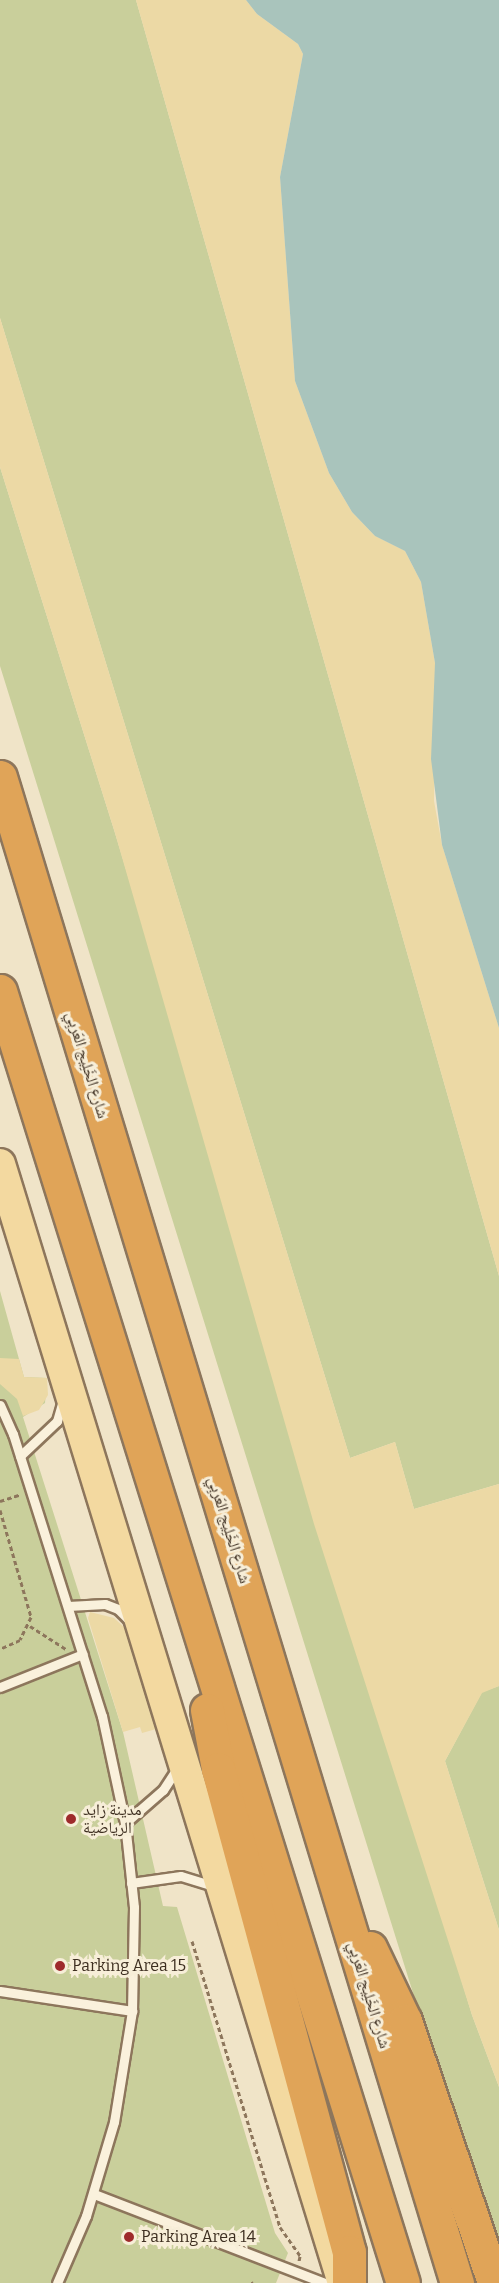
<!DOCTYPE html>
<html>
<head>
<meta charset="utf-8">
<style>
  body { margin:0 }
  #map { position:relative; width:499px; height:2283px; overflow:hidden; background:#f0e4c8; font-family:Bitter,"Noto Naskh Arabic",serif }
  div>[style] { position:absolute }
  .green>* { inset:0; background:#c9cf9b }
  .sand>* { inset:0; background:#ecd9a5 }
  .water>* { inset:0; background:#a9c4bc }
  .path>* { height:3px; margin-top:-1.5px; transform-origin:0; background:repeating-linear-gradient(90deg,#8d765c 0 4.5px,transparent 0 7.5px) }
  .roads { filter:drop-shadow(2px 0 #8d765c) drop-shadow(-2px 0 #8d765c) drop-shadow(0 2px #8d765c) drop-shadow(0 -2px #8d765c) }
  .lane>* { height:9px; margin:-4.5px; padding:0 4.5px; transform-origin:4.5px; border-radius:4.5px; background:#faf1dc }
  .primary>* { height:30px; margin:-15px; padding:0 15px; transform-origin:15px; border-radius:15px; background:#f3d9a0 }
  .highway>* { height:33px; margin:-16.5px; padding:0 16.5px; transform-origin:16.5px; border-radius:16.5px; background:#e0a458 }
  .dots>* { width:16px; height:16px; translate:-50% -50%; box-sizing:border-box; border:3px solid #f7eed8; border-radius:50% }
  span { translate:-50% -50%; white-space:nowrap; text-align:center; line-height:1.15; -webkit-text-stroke:6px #f7eed8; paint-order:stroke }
  .street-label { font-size:16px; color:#3d2e20 }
  .poi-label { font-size:16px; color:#3d2e20 }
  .left { translate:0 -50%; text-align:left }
</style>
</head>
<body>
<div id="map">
  <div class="green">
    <div style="clip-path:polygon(0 0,136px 0,499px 1276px,499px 1484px,414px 1509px,395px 1442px,350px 1458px,0 318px)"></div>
    <div style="clip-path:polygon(0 467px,115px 833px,472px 2015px,499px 2087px,499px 2253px,465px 2160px,0 666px)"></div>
    <div style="clip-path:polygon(0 1291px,24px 1377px,47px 1378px,45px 1403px,23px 1417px,123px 1732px,163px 1906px,177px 1907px,275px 2233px,288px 2253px,276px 2283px,0 2283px)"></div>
    <div style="clip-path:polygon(499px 1686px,499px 1930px,445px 1761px,482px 1692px)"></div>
  </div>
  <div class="sand">
    <div style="clip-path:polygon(136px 0,246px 0,257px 14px,298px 44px,303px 54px,280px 177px,295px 381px,329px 473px,352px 512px,375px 536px,405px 551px,421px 582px,435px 663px,434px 801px,442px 845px,499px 1028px,499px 1276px)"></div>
    <div style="clip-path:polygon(0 318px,350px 1458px,395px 1442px,414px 1509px,499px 1484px,499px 1686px,482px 1693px,445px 1761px,499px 1930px,499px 2087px,472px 2015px,314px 1524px,115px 833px,0 467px)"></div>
    <div style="clip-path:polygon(0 1358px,19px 1359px,24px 1377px,47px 1378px,48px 1395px,39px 1410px,23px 1416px,17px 1399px,0 1384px)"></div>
    <div style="clip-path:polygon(90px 1612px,114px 1618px,125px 1628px,156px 1729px,142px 1733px,140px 1727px,123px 1732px,88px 1618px)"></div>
  </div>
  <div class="water">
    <div style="clip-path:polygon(246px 0,499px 0,499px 1028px,442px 845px,431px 759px,435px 663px,421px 582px,405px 551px,375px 536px,352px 512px,329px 473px,295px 381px,280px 177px,303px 54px,298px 44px,257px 14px)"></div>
  </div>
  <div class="path">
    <div style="left:0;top:1501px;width:22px;rotate:-18deg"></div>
    <div style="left:0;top:1510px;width:111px;rotate:73.8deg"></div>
    <div style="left:31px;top:1617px;width:25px;rotate:116deg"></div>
    <div style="left:20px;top:1640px;width:22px;rotate:156deg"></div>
    <div style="left:30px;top:1626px;width:43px;rotate:32.6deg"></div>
    <div style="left:192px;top:1941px;width:299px;rotate:72.9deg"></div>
    <div style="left:280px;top:2227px;width:35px;rotate:55deg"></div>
    <div style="left:300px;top:2256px;width:5px;rotate:101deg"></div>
    <div style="left:251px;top:2282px;width:2px;rotate:27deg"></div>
  </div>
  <div class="roads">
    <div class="lane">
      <div style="left:0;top:1405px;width:32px;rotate:66deg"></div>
      <div style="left:13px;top:1434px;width:296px;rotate:72.5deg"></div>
      <div style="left:102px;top:1716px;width:109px;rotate:77.9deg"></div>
      <div style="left:125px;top:1823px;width:84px;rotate:83.9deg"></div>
      <div style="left:134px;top:1907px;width:104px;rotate:91.1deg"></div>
      <div style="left:132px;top:2011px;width:112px;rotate:99.2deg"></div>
      <div style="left:114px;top:2122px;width:98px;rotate:106.6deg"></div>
      <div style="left:86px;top:2216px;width:73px;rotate:113.4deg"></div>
      <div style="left:20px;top:1456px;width:51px;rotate:-43.4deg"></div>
      <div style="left:57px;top:1421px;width:18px;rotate:-74deg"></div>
      <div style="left:68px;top:1606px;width:37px;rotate:-3deg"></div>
      <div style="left:105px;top:1604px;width:14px;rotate:21deg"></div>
      <div style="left:118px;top:1609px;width:16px;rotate:45deg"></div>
      <div style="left:0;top:1687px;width:89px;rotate:-21.7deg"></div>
      <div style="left:125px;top:1823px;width:50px;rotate:-41deg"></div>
      <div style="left:163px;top:1790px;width:27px;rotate:-57deg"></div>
      <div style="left:131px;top:1883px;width:50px;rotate:-8deg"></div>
      <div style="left:181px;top:1876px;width:34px;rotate:17deg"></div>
      <div style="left:0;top:1991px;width:134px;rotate:8.6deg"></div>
      <div style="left:94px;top:2194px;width:248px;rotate:21.1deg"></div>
    </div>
    <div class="primary">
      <div style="left:0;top:1164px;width:1170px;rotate:72.96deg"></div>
    </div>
    <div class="highway">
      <div style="left:0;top:777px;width:1574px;rotate:73.12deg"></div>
      <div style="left:0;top:991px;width:1353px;rotate:72.68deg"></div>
      <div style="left:207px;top:1710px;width:60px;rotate:79.4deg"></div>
      <div style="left:218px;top:1769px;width:500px;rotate:74.83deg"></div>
      <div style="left:349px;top:2252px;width:31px;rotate:90deg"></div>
      <div style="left:370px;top:1948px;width:81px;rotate:64.4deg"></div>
      <div style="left:405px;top:2021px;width:277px;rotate:71.2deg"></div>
    </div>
  </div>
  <div class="dots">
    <div style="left:71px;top:1819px;background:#9e2a2b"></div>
    <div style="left:60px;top:1966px;background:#9e2a2b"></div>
    <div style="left:129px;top:2237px;background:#9e2a2b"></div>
  </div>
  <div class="street-label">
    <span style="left:87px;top:1065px;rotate:73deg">شارع الخَلِيج العَربِي</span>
    <span style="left:229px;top:1530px;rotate:73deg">شارع الخَلِيج العَربِي</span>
    <span style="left:369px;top:1995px;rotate:73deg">شارع الخَلِيج العَربِي</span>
  </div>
  <div class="poi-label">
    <span class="left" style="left:83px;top:1819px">مدينة زايد<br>الرياضية</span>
    <span class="left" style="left:72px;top:1966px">Parking Area 15</span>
    <span class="left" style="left:141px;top:2237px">Parking Area 14</span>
  </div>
</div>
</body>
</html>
